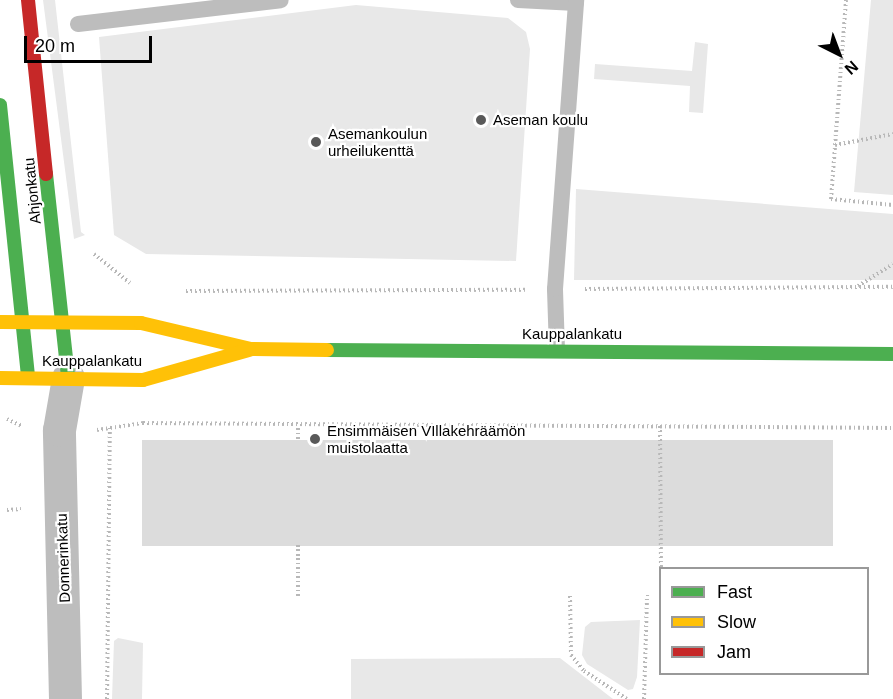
<!DOCTYPE html>
<html>
<head>
<meta charset="utf-8">
<style>
  body { margin:0 }
  #map { position:relative; width:893px; height:699px; overflow:hidden; background:#fff; font-family:Arial,sans-serif }
  div>[style] { position:absolute }
  .green>* { inset:0; background:#e8e8e8 }
  .building>* { inset:0; background:#dcdcdc }
  .path>* { height:4px; margin-top:-2px; transform-origin:0; background:repeating-linear-gradient(90deg,#b8b8b8 0 1.5px,transparent 0 4.5px) }
  .lane>* { height:16px; margin:-8px; padding:0 8px; transform-origin:8px; border-radius:8px; background:#bdbdbd }
  .street>* { height:33px; margin:-16.5px; padding:0 16.5px; transform-origin:16.5px; border-radius:16.5px; background:#bdbdbd }
  .fast>* { height:14px; margin:-7px; padding:0 7px; transform-origin:7px; border-radius:7px; background:#4caf50 }
  .slow>* { height:14px; margin:-7px; padding:0 7px; transform-origin:7px; border-radius:7px; background:#ffc107 }
  .jam>* { height:14px; margin:-7px; padding:0 7px; transform-origin:7px; border-radius:7px; background:#c62828 }
  .dots>* { width:16px; height:16px; translate:-50% -50%; box-sizing:border-box; border:3px solid #fff; border-radius:50% }
  span { translate:-50% -50%; white-space:nowrap; text-align:center; line-height:1.15; -webkit-text-stroke:4.5px #fff; paint-order:stroke }
  .poi-label { font-size:15px; color:#000 }
  .left { translate:0 -50%; text-align:left }
  .street-label { font-size:15px; color:#000 }
  .legend { position:absolute; left:659px; top:567px; width:210px; height:108px; box-sizing:border-box; background:#fff; border:2px solid #999; margin:0; padding:8px 10px; list-style:none; font-size:18px; color:#000 }
  .legend li { display:flex; align-items:center; gap:12px; height:30px }
  .legend b { width:30px; border:2px solid #999 }
  .north { position:absolute; left:809px; top:24px; width:60px; height:60px; -webkit-text-stroke:4px #fff; paint-order:stroke; rotate:138deg; font-size:16px; font-weight:700; line-height:24px; text-align:center; color:#000 }
  .north::after { content:''; display:block; margin:auto; width:21px; height:27px; background:#000; clip-path:polygon(50% 0,100% 100%,50% 72%,0 100%) }
  .scale { position:absolute; left:24px; top:36px; width:128px; height:27px; box-sizing:border-box; border:3px solid #000; border-top:0; padding-left:8px; font-size:18px; line-height:21px; white-space:nowrap; color:#000; -webkit-text-stroke:4px #fff; paint-order:stroke }
</style>
</head>
<body>
<div id="map">
  <div class="green">
    <div style="clip-path:polygon(43px 0,55px 0,81px 232px,85px 235px,74px 239px)"></div>
    <div style="clip-path:polygon(871px 0,893px 0,893px 195px,854px 192px)"></div>
    <div style="clip-path:polygon(356px 5px,508px 18px,526px 32px,530px 49px,516px 261px,146px 254px,114px 235px,99px 37px)"></div>
    <div style="clip-path:polygon(695px 42px,708px 44px,703px 113px,689px 112px,690px 86px,594px 79px,595px 64px,692px 71px)"></div>
    <div style="clip-path:polygon(576px 189px,893px 214px,893px 280px,574px 280px)"></div>
    <div style="clip-path:polygon(640px 620px,637px 677px,633px 689px,628px 690px,587px 664px,582px 655px,585px 627px,591px 622px)"></div>
    <div style="clip-path:polygon(118px 638px,143px 643px,142px 699px,112px 699px,114px 641px)"></div>
    <div style="clip-path:polygon(560px 658px,613px 699px,351px 699px,351px 659px)"></div>
  </div>
  <div class="building">
    <div style="clip-path:polygon(142px 440px,833px 440px,833px 546px,142px 546px)"></div>
  </div>
  <div class="path">
    <div style="left:846px;top:0;width:200px;rotate:94.3deg"></div>
    <div style="left:831px;top:199px;width:62px;rotate:5.5deg"></div>
    <div style="left:835px;top:145px;width:59px;rotate:-10.7deg"></div>
    <div style="left:94px;top:254px;width:46px;rotate:38.9deg"></div>
    <div style="left:858px;top:286px;width:41px;rotate:-32.2deg"></div>
    <div style="left:585px;top:289px;width:308px;rotate:-0.4deg"></div>
    <div style="left:186px;top:291px;width:340px;rotate:-0.2deg"></div>
    <div style="left:7px;top:419px;width:17px;rotate:25deg"></div>
    <div style="left:660px;top:426px;width:142px;rotate:89.6deg"></div>
    <div style="left:97px;top:430px;width:47px;rotate:-8.7deg"></div>
    <div style="left:143px;top:423px;width:750px;rotate:0.38deg"></div>
    <div style="left:298px;top:439px;width:14px;rotate:-90deg"></div>
    <div style="left:7px;top:510px;width:14px;rotate:-4deg"></div>
    <div style="left:298px;top:596px;width:51px;rotate:-90deg"></div>
    <div style="left:570px;top:596px;width:59px;rotate:89deg"></div>
    <div style="left:571px;top:655px;width:21px;rotate:51deg"></div>
    <div style="left:584px;top:671px;width:51px;rotate:33.1deg"></div>
    <div style="left:107px;top:699px;width:271px;rotate:-89.4deg"></div>
    <div style="left:644px;top:699px;width:104px;rotate:-88.3deg"></div>
  </div>
  <div class="lane">
    <div style="left:518px;top:0;width:58px;rotate:3deg"></div>
    <div style="left:78px;top:24px;width:204px;rotate:-6.7deg"></div>
    <div style="left:557px;top:350px;width:61px;rotate:-91.9deg"></div>
    <div style="left:555px;top:289px;width:290px;rotate:-85.8deg"></div>
  </div>
  <div class="street">
    <div style="left:65px;top:699px;width:269px;rotate:-91.3deg"></div>
    <div style="left:59px;top:430px;width:53px;rotate:-80.2deg"></div>
  </div>
  <div class="fast">
    <div style="left:0;top:105px;width:274px;rotate:84.1deg"></div>
    <div style="left:46px;top:174px;width:205px;rotate:83.8deg"></div>
    <div style="left:327px;top:350px;width:566px;rotate:0.4deg"></div>
  </div>
  <div class="slow">
    <div style="left:0;top:322px;width:141px;rotate:0.4deg"></div>
    <div style="left:141px;top:323px;width:113px;rotate:13.3deg"></div>
    <div style="left:251px;top:349px;width:76px;rotate:0.8deg"></div>
    <div style="left:0;top:378px;width:143px;rotate:0.8deg"></div>
    <div style="left:143px;top:380px;width:110px;rotate:-15.8deg"></div>
  </div>
  <div class="jam">
    <div style="left:28px;top:0;width:175px;rotate:84.1deg"></div>
  </div>
  <div class="dots">
    <div style="left:481px;top:120px;background:#595959"></div>
    <div style="left:316px;top:142px;background:#595959"></div>
    <div style="left:315px;top:439px;background:#595959"></div>
  </div>
  <div class="poi-label">
    <span class="left" style="left:493px;top:120px">Aseman koulu</span>
    <span class="left" style="left:328px;top:142px">Asemankoulun<br>urheilukenttä</span>
    <span class="left" style="left:327px;top:439px">Ensimmäisen VIllakehräämön<br>muistolaatta</span>
  </div>
  <div class="street-label">
    <span style="left:32px;top:191px;rotate:-96deg">Ahjonkatu</span>
    <span style="left:572px;top:334px">Kauppalankatu</span>
    <span style="left:92px;top:361px">Kauppalankatu</span>
    <span style="left:63px;top:558px;rotate:-92deg">Donnerinkatu</span>
  </div>
  <ul class="legend">
  <li><b style="height:8px;background:#4caf50"></b>Fast</li>
  <li><b style="height:8px;background:#ffc107"></b>Slow</li>
  <li><b style="height:8px;background:#c62828"></b>Jam</li>
  </ul>
  <div class="north">N</div>
  <div class="scale">20 m</div>
</div>
</body>
</html>
